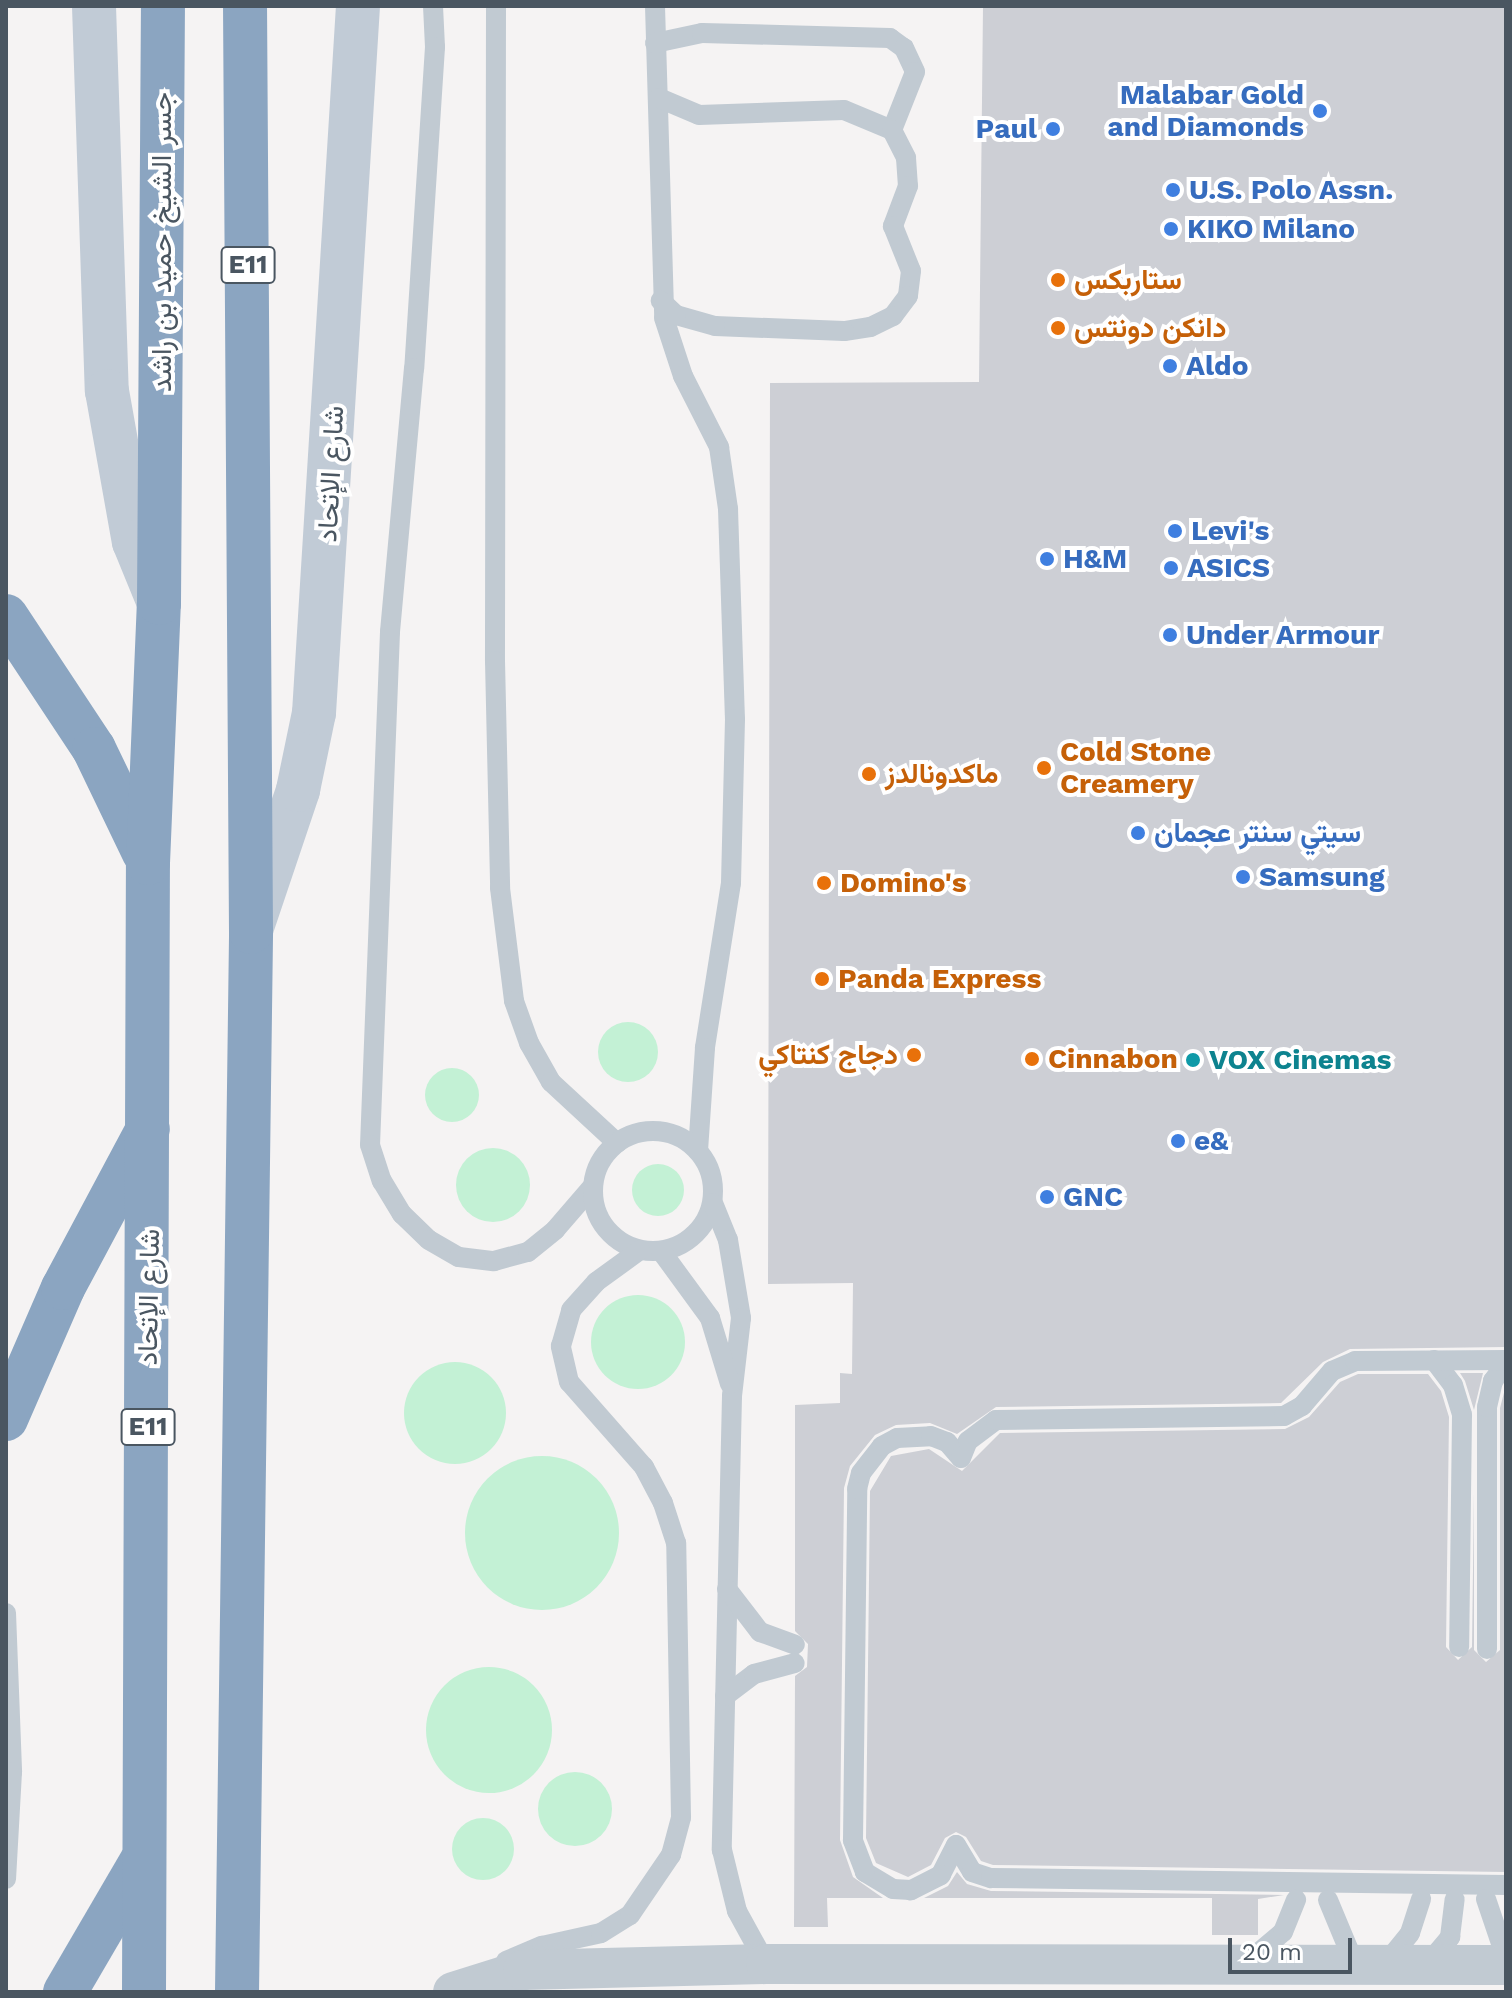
<!DOCTYPE html>
<html>
<head>
<meta charset="utf-8">
<style>
  body { margin:0 }
  #map { position:relative; width:1512px; height:1998px; overflow:hidden; background:#f5f3f3; font-family:"Work Sans",Vazirmatn,sans-serif }
  div>[style] { position:absolute }
  .green>* { inset:0; background:#c3f1d5 }
  .round { border-radius:50% }
  .building>* { inset:0; background:#cdcfd5 }
  .lane>* { height:20px; margin:-10px; padding:0 10px; transform-origin:10px; border-radius:10px; background:#c1cad2 }
  .lane>.ring { margin:-10px; padding:0; box-sizing:content-box; background:none; border:20px solid #c1cad2; border-radius:50% }
  .street>* { height:40px; margin:-20px; padding:0 20px; transform-origin:20px; border-radius:20px; background:#c1cad2 }
  .secondary>* { height:44px; margin:-22px; padding:0 22px; transform-origin:22px; border-radius:22px; background:#c1cbd6 }
  .highway>* { height:44px; margin:-22px; padding:0 22px; transform-origin:22px; border-radius:22px; background:#8ba5c1 }
  .dots>* { width:22px; height:22px; translate:-50% -50%; box-sizing:border-box; border:4px solid #fff; border-radius:50% }
  span { translate:-50% -50%; white-space:nowrap; text-align:center; line-height:1.15; -webkit-text-stroke:8px #fff; paint-order:stroke }
  .shield-label span { padding:2px 6px; background:#fff; border:2px solid; border-radius:6px; -webkit-text-stroke-width:0 }
  .shield-label { font-size:26px; color:#4a5661; font-weight:700 }
  .shop-label { font-size:28px; color:#366cbe; font-weight:700 }
  .right { translate:-100% -50%; text-align:right }
  .left { translate:0 -50%; text-align:left }
  .street-label { font-size:28px; color:#4a5661 }
  .food-label { font-size:28px; color:#c56008; font-weight:700 }
  .culture-label { font-size:28px; color:#0d838f; font-weight:700 }
  .frame { position:absolute; inset:0; border:8px solid #4a5661; pointer-events:none }
  .scale { position:absolute; left:1228px; top:1938px; width:124px; height:36px; box-sizing:border-box; border:4px solid #4a5661; border-top:0; padding-left:10px; font-size:24px; line-height:28px; white-space:nowrap; color:#4a5661; -webkit-text-stroke:6px #fff; paint-order:stroke }
</style>
</head>
<body>
<div id="map">
  <div class="green">
    <div class="round" style="left:598px;top:1022px;width:60px;height:60px"></div>
    <div class="round" style="left:425px;top:1068px;width:54px;height:54px"></div>
    <div class="round" style="left:456px;top:1148px;width:74px;height:74px"></div>
    <div class="round" style="left:632px;top:1164px;width:52px;height:52px"></div>
    <div class="round" style="left:591px;top:1295px;width:94px;height:94px"></div>
    <div class="round" style="left:404px;top:1362px;width:102px;height:102px"></div>
    <div class="round" style="left:465px;top:1456px;width:154px;height:154px"></div>
    <div class="round" style="left:426px;top:1667px;width:126px;height:126px"></div>
    <div class="round" style="left:538px;top:1772px;width:74px;height:74px"></div>
    <div class="round" style="left:452px;top:1818px;width:62px;height:62px"></div>
  </div>
  <div class="building">
    <div style="clip-path:polygon(983px 6px,1506px 6px,1506px 1347px,1350px 1349px,1323px 1362px,1281px 1403px,996px 1407px,957px 1434px,930px 1423px,896px 1425px,875px 1435px,850px 1466px,844px 1488px,840px 1840px,853px 1877px,883px 1898px,827px 1898px,828px 1927px,794px 1927px,795px 1676px,807px 1667px,808px 1644px,795px 1631px,795px 1405px,840px 1403px,840px 1373px,852px 1374px,853px 1283px,768px 1284px,770px 383px,979px 382px)"></div>
    <div style="clip-path:polygon(1460px 1373px,1483px 1373px,1474px 1410px,1465px 1381px)"></div>
    <div style="clip-path:polygon(1358px 1374px,1428px 1374px,1441px 1391px,1449px 1417px,1446px 1647px,1458px 1660px,1472px 1647px,1474px 1492px,1474px 1650px,1486px 1662px,1500px 1650px,1500px 1408px,1506px 1385px,1506px 1872px,993px 1865px,981px 1861px,966px 1837px,956px 1832px,945px 1838px,931px 1865px,908px 1877px,876px 1863px,866px 1838px,870px 1491px,891px 1456px,929px 1449px,962px 1471px,1000px 1433px,1285px 1429px,1309px 1417px,1340px 1382px)"></div>
    <div style="clip-path:polygon(957px 1872px,967px 1884px,991px 1891px,1284px 1895px,1258px 1899px,1258px 1935px,1212px 1935px,1212px 1898px,924px 1898px,948px 1886px)"></div>
  </div>
  <div class="lane">
    <div style="left:433px;top:6px;width:41px;rotate:87.2deg"></div>
    <div style="left:435px;top:47px;width:322px;rotate:93.7deg"></div>
    <div style="left:414px;top:368px;width:265px;rotate:95.2deg"></div>
    <div style="left:390px;top:632px;width:513px;rotate:92.23deg"></div>
    <div style="left:370px;top:1145px;width:38px;rotate:72deg"></div>
    <div style="left:382px;top:1181px;width:39px;rotate:59deg"></div>
    <div style="left:402px;top:1214px;width:37px;rotate:44deg"></div>
    <div style="left:429px;top:1240px;width:34px;rotate:30deg"></div>
    <div style="left:459px;top:1257px;width:35px;rotate:7deg"></div>
    <div style="left:494px;top:1261px;width:35px;rotate:-15deg"></div>
    <div style="left:528px;top:1252px;width:35px;rotate:-39deg"></div>
    <div style="left:555px;top:1230px;width:58px;rotate:-49.2deg"></div>
    <div style="left:496px;top:6px;width:655px;rotate:90.09deg"></div>
    <div style="left:495px;top:661px;width:227px;rotate:88.7deg"></div>
    <div style="left:500px;top:888px;width:114px;rotate:82.9deg"></div>
    <div style="left:514px;top:1001px;width:45px;rotate:70.3deg"></div>
    <div style="left:529px;top:1043px;width:45px;rotate:60.6deg"></div>
    <div style="left:551px;top:1082px;width:90px;rotate:42.7deg"></div>
    <div style="left:655px;top:6px;width:312px;rotate:88.3deg"></div>
    <div style="left:664px;top:318px;width:61px;rotate:71.9deg"></div>
    <div style="left:683px;top:376px;width:80px;rotate:63.1deg"></div>
    <div style="left:719px;top:447px;width:63px;rotate:81.7deg"></div>
    <div style="left:728px;top:509px;width:210px;rotate:88.1deg"></div>
    <div style="left:735px;top:719px;width:164px;rotate:91.4deg"></div>
    <div style="left:731px;top:883px;width:167px;rotate:99deg"></div>
    <div style="left:705px;top:1048px;width:103px;rotate:93.9deg"></div>
    <div style="left:655px;top:43px;width:48px;rotate:-12deg"></div>
    <div style="left:702px;top:33px;width:188px;rotate:1.5deg"></div>
    <div style="left:890px;top:38px;width:17px;rotate:36deg"></div>
    <div style="left:904px;top:48px;width:26px;rotate:65deg"></div>
    <div style="left:915px;top:72px;width:62px;rotate:111.6deg"></div>
    <div style="left:659px;top:98px;width:43px;rotate:23deg"></div>
    <div style="left:699px;top:115px;width:145px;rotate:-2deg"></div>
    <div style="left:844px;top:110px;width:52px;rotate:22.6deg"></div>
    <div style="left:892px;top:130px;width:31px;rotate:63deg"></div>
    <div style="left:906px;top:158px;width:28px;rotate:86deg"></div>
    <div style="left:908px;top:186px;width:43px;rotate:110.6deg"></div>
    <div style="left:893px;top:226px;width:48px;rotate:68.2deg"></div>
    <div style="left:911px;top:271px;width:25px;rotate:97deg"></div>
    <div style="left:908px;top:296px;width:25px;rotate:127deg"></div>
    <div style="left:893px;top:316px;width:25px;rotate:154deg"></div>
    <div style="left:870px;top:327px;width:26px;rotate:171deg"></div>
    <div style="left:844px;top:331px;width:129px;rotate:-177.8deg"></div>
    <div style="left:715px;top:326px;width:41px;rotate:-164.2deg"></div>
    <div style="left:676px;top:315px;width:21px;rotate:-137deg"></div>
    <div class="ring" style="left:593px;top:1131px;width:100px;height:100px"></div>
    <div style="left:713px;top:1203px;width:40px;rotate:68deg"></div>
    <div style="left:728px;top:1240px;width:79px;rotate:80.5deg"></div>
    <div style="left:741px;top:1318px;width:79px;rotate:96.6deg"></div>
    <div style="left:732px;top:1396px;width:454px;rotate:91.3deg"></div>
    <div style="left:722px;top:1850px;width:63px;rotate:76.2deg"></div>
    <div style="left:737px;top:1911px;width:60px;rotate:61.3deg"></div>
    <div style="left:661px;top:1251px;width:83px;rotate:53.8deg"></div>
    <div style="left:710px;top:1318px;width:69px;rotate:73.1deg"></div>
    <div style="left:1434px;top:1360px;width:31px;rotate:53deg"></div>
    <div style="left:1453px;top:1385px;width:31px;rotate:73deg"></div>
    <div style="left:1462px;top:1415px;width:232px;rotate:90.7deg"></div>
    <div style="left:727px;top:1589px;width:54px;rotate:52.5deg"></div>
    <div style="left:760px;top:1632px;width:37px;rotate:20deg"></div>
    <div style="left:6px;top:1613px;width:159px;rotate:87.8deg"></div>
    <div style="left:12px;top:1772px;width:107px;rotate:93.2deg"></div>
    <div style="left:1487px;top:1649px;width:242px;rotate:-90deg"></div>
    <div style="left:1487px;top:1407px;width:27px;rotate:-77deg"></div>
    <div style="left:1493px;top:1381px;width:22px;rotate:-54deg"></div>
    <div style="left:725px;top:1696px;width:36px;rotate:-37deg"></div>
    <div style="left:754px;top:1674px;width:42px;rotate:-15deg"></div>
    <div style="left:956px;top:1845px;width:34px;rotate:117deg"></div>
    <div style="left:941px;top:1875px;width:34px;rotate:153deg"></div>
    <div style="left:911px;top:1890px;width:18px;rotate:-177deg"></div>
    <div style="left:893px;top:1889px;width:33px;rotate:-149deg"></div>
    <div style="left:865px;top:1872px;width:34px;rotate:-111deg"></div>
    <div style="left:853px;top:1840px;width:351px;rotate:-89.3deg"></div>
    <div style="left:857px;top:1489px;width:16px;rotate:-76deg"></div>
    <div style="left:861px;top:1473px;width:34px;rotate:-52deg"></div>
    <div style="left:882px;top:1446px;width:17px;rotate:-28deg"></div>
    <div style="left:897px;top:1438px;width:34px;rotate:-3deg"></div>
    <div style="left:931px;top:1436px;width:17px;rotate:21deg"></div>
    <div style="left:947px;top:1442px;width:21px;rotate:49deg"></div>
    <div style="left:961px;top:1458px;width:18px;rotate:-68deg"></div>
    <div style="left:968px;top:1441px;width:35px;rotate:-37deg"></div>
    <div style="left:996px;top:1420px;width:288px;rotate:-0.8deg"></div>
    <div style="left:1284px;top:1416px;width:21px;rotate:-29deg"></div>
    <div style="left:1302px;top:1406px;width:46px;rotate:-49.4deg"></div>
    <div style="left:1332px;top:1371px;width:25px;rotate:-23deg"></div>
    <div style="left:1355px;top:1361px;width:151px;rotate:-0.4deg"></div>
    <div style="left:956px;top:1845px;width:31px;rotate:59deg"></div>
    <div style="left:972px;top:1872px;width:20px;rotate:18deg"></div>
    <div style="left:991px;top:1878px;width:515px;rotate:0.78deg"></div>
    <div style="left:1486px;top:1899px;width:62px;rotate:71.3deg"></div>
    <div style="left:1328px;top:1900px;width:70px;rotate:67.4deg"></div>
    <div style="left:1250px;top:1960px;width:43px;rotate:-40.3deg"></div>
    <div style="left:1283px;top:1932px;width:35px;rotate:-68deg"></div>
    <div style="left:506px;top:1961px;width:39px;rotate:-23deg"></div>
    <div style="left:542px;top:1946px;width:60px;rotate:-12.4deg"></div>
    <div style="left:601px;top:1933px;width:34px;rotate:-32deg"></div>
    <div style="left:630px;top:1915px;width:73px;rotate:-55.7deg"></div>
    <div style="left:671px;top:1855px;width:39px;rotate:-75deg"></div>
    <div style="left:681px;top:1817px;width:274px;rotate:-91deg"></div>
    <div style="left:676px;top:1543px;width:42px;rotate:-108deg"></div>
    <div style="left:663px;top:1503px;width:41px;rotate:-117.8deg"></div>
    <div style="left:644px;top:1467px;width:113px;rotate:-131.4deg"></div>
    <div style="left:569px;top:1382px;width:37px;rotate:-103deg"></div>
    <div style="left:561px;top:1346px;width:37px;rotate:-74deg"></div>
    <div style="left:571px;top:1310px;width:38px;rotate:-48deg"></div>
    <div style="left:596px;top:1282px;width:54px;rotate:-36deg"></div>
    <div style="left:1386px;top:1963px;width:38px;rotate:-51deg"></div>
    <div style="left:1410px;top:1933px;width:36px;rotate:-72deg"></div>
    <div style="left:1426px;top:1966px;width:38px;rotate:-50deg"></div>
    <div style="left:1450px;top:1937px;width:38px;rotate:-83deg"></div>
  </div>
  <div class="street">
    <div style="left:453px;top:1992px;width:73px;rotate:-17.4deg"></div>
    <div style="left:523px;top:1970px;width:243px;rotate:-1.4deg"></div>
    <div style="left:766px;top:1964px;width:740px;rotate:0.08deg"></div>
  </div>
  <div class="secondary">
    <div style="left:94px;top:6px;width:385px;rotate:88.1deg"></div>
    <div style="left:107px;top:391px;width:153px;rotate:79.9deg"></div>
    <div style="left:134px;top:542px;width:66px;rotate:67.7deg"></div>
    <div style="left:251px;top:930px;width:148px;rotate:-71.4deg"></div>
    <div style="left:298px;top:790px;width:79px;rotate:-78.3deg"></div>
    <div style="left:314px;top:713px;width:708px;rotate:-86.44deg"></div>
  </div>
  <div class="highway">
    <div style="left:6px;top:616px;width:159px;rotate:56.5deg"></div>
    <div style="left:94px;top:749px;width:115px;rotate:64.3deg"></div>
    <div style="left:6px;top:1419px;width:143px;rotate:-66.5deg"></div>
    <div style="left:63px;top:1288px;width:180px;rotate:-61.9deg"></div>
    <div style="left:65px;top:1992px;width:151px;rotate:-59.7deg"></div>
    <div style="left:144px;top:1992px;width:1129px;rotate:-89.8deg"></div>
    <div style="left:148px;top:863px;width:260px;rotate:-87.6deg"></div>
    <div style="left:159px;top:603px;width:597px;rotate:-89.62deg"></div>
    <div style="left:237px;top:1992px;width:1060px;rotate:-89.24deg"></div>
    <div style="left:251px;top:932px;width:926px;rotate:-90.37deg"></div>
  </div>
  <div class="dots">
    <div style="left:1320px;top:111px;background:#3f7fe0"></div>
    <div style="left:1053px;top:129px;background:#3f7fe0"></div>
    <div style="left:1173px;top:190px;background:#3f7fe0"></div>
    <div style="left:1171px;top:229px;background:#3f7fe0"></div>
    <div style="left:1058px;top:280px;background:#e8710a"></div>
    <div style="left:1058px;top:328px;background:#e8710a"></div>
    <div style="left:1170px;top:366px;background:#3f7fe0"></div>
    <div style="left:1175px;top:531px;background:#3f7fe0"></div>
    <div style="left:1047px;top:559px;background:#3f7fe0"></div>
    <div style="left:1171px;top:568px;background:#3f7fe0"></div>
    <div style="left:1170px;top:635px;background:#3f7fe0"></div>
    <div style="left:1044px;top:768px;background:#e8710a"></div>
    <div style="left:869px;top:774px;background:#e8710a"></div>
    <div style="left:1138px;top:833px;background:#3f7fe0"></div>
    <div style="left:1243px;top:877px;background:#3f7fe0"></div>
    <div style="left:824px;top:883px;background:#e8710a"></div>
    <div style="left:822px;top:979px;background:#e8710a"></div>
    <div style="left:914px;top:1055px;background:#e8710a"></div>
    <div style="left:1032px;top:1059px;background:#e8710a"></div>
    <div style="left:1193px;top:1060px;background:#0f9aa8"></div>
    <div style="left:1178px;top:1141px;background:#3f7fe0"></div>
    <div style="left:1047px;top:1197px;background:#3f7fe0"></div>
  </div>
  <div class="shield-label">
    <span style="left:248px;top:265px">E11</span>
    <span style="left:148px;top:1427px">E11</span>
  </div>
  <div class="shop-label">
    <span class="right" style="left:1304px;top:111px">Malabar Gold<br>and Diamonds</span>
    <span class="right" style="left:1037px;top:129px">Paul</span>
    <span class="left" style="left:1189px;top:190px">U.S. Polo Assn.</span>
    <span class="left" style="left:1187px;top:229px">KIKO Milano</span>
    <span class="left" style="left:1186px;top:366px">Aldo</span>
    <span class="left" style="left:1191px;top:531px">Levi's</span>
    <span class="left" style="left:1063px;top:559px">H&amp;M</span>
    <span class="left" style="left:1187px;top:568px">ASICS</span>
    <span class="left" style="left:1186px;top:635px">Under Armour</span>
    <span class="left" style="left:1154px;top:833px">سيتي سنتر عجمان</span>
    <span class="left" style="left:1259px;top:877px">Samsung</span>
    <span class="left" style="left:1194px;top:1141px">e&amp;</span>
    <span class="left" style="left:1063px;top:1197px">GNC</span>
  </div>
  <div class="street-label">
    <span style="left:162px;top:242px;rotate:-90deg">جسر الشيخ حميد بن راشد</span>
    <span style="left:331px;top:474px;rotate:-87deg">شارع الإتحاد</span>
    <span style="left:149px;top:1297px;rotate:-89deg">شارع الإتحاد</span>
  </div>
  <div class="food-label">
    <span class="left" style="left:1074px;top:280px">ستاربكس</span>
    <span class="left" style="left:1074px;top:328px">دانكن دونتس</span>
    <span class="left" style="left:1060px;top:768px">Cold Stone<br>Creamery</span>
    <span class="left" style="left:885px;top:774px">ماكدونالدز</span>
    <span class="left" style="left:840px;top:883px">Domino's</span>
    <span class="left" style="left:838px;top:979px">Panda Express</span>
    <span class="right" style="left:898px;top:1055px">دجاج كنتاكي</span>
    <span class="left" style="left:1048px;top:1059px">Cinnabon</span>
  </div>
  <div class="culture-label">
    <span class="left" style="left:1209px;top:1060px">VOX Cinemas</span>
  </div>
  <div class="frame"></div>
  <div class="scale">20 m</div>
</div>
</body>
</html>
